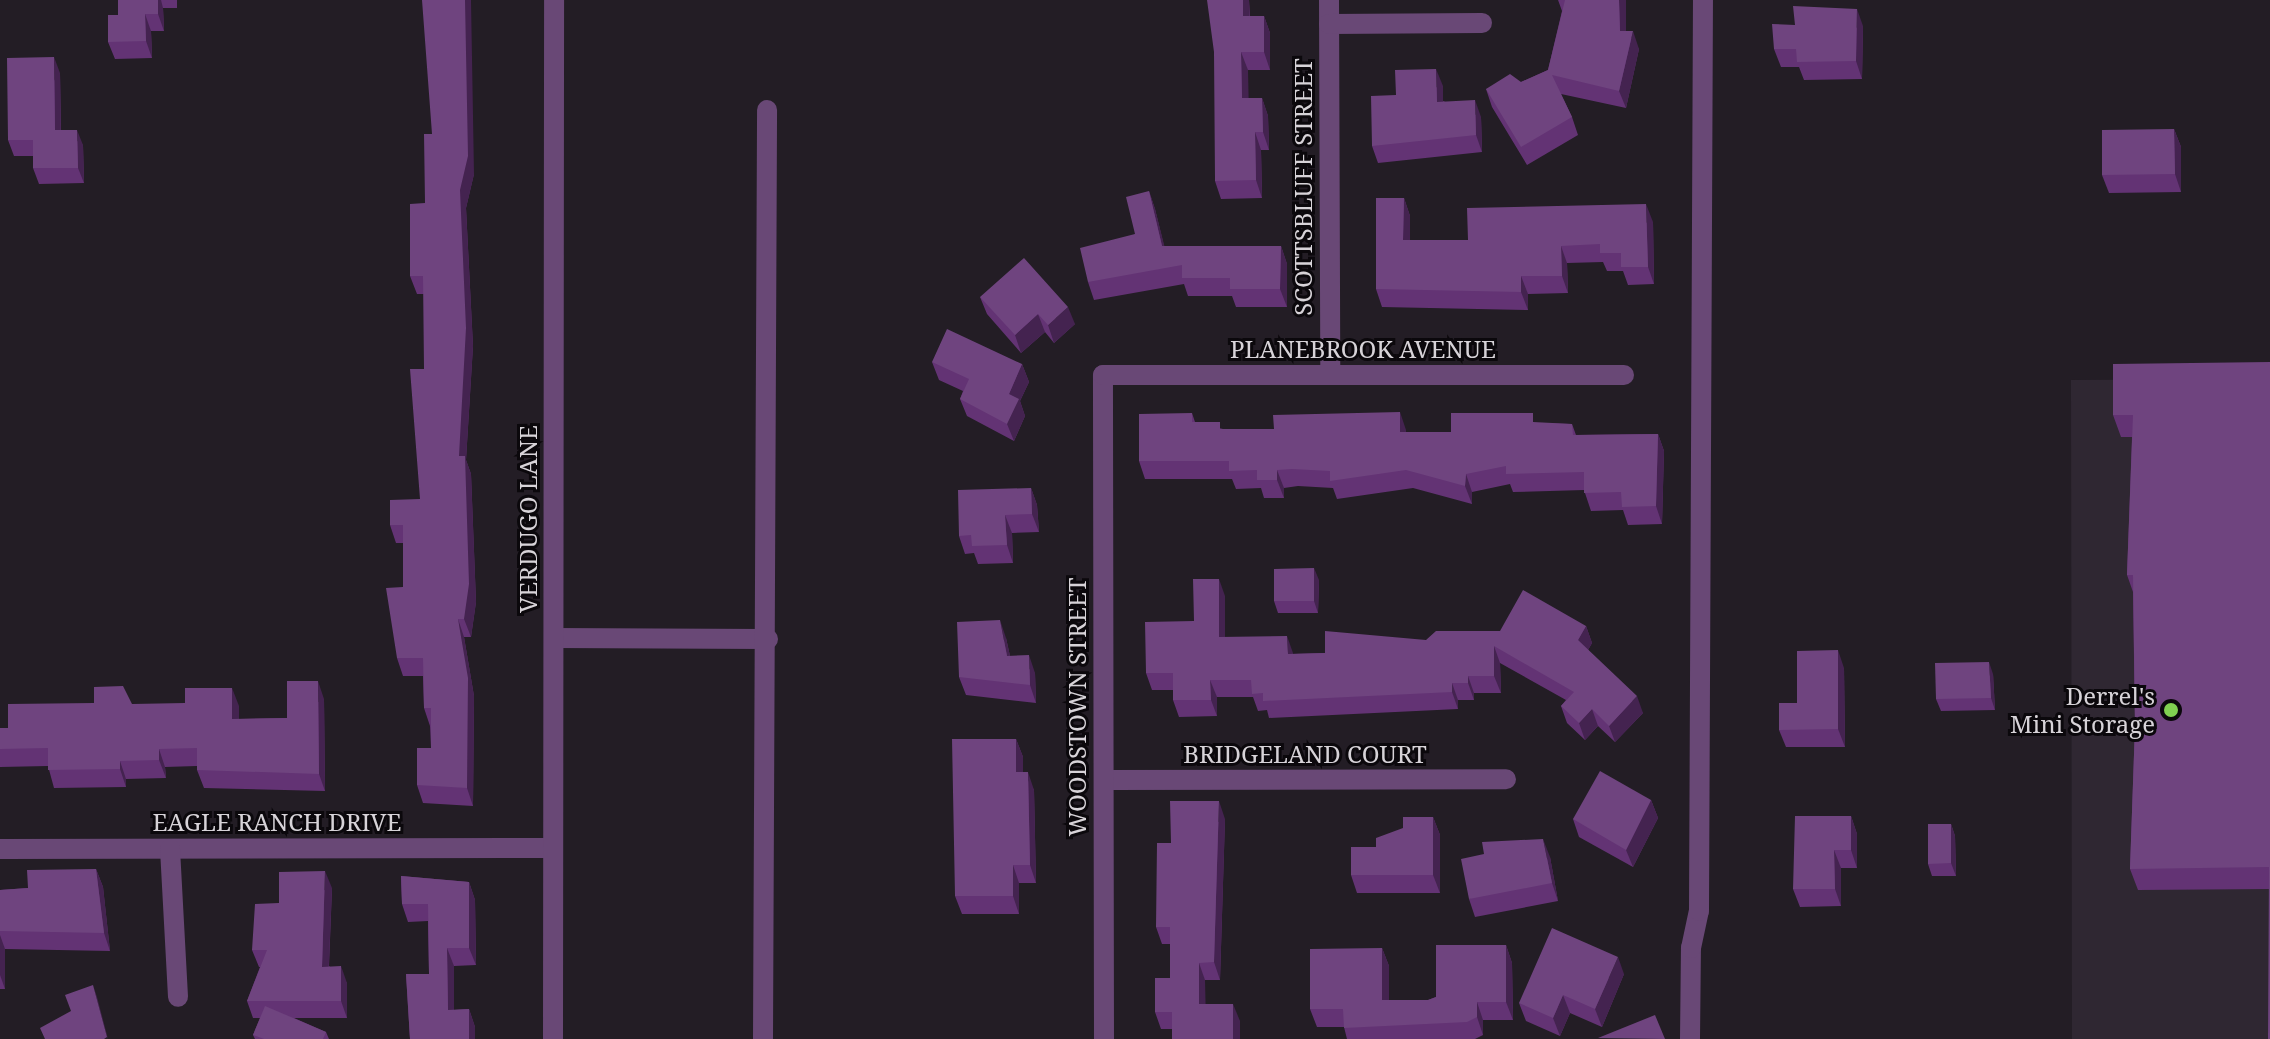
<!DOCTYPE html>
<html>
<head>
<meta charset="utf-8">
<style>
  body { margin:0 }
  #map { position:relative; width:2270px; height:1039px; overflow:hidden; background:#231d25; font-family:"Noto Serif",serif }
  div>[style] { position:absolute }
  .built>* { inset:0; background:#2f2732 }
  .minor>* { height:20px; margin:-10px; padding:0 10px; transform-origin:10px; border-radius:10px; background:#694876 }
  .wall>* { inset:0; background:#633374 }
  .shaded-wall>* { inset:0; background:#442350 }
  .building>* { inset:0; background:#6f447f }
  .dots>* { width:22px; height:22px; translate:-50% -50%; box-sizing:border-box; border:4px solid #0b080c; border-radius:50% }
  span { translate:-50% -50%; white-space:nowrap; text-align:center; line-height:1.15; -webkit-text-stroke:6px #0b080c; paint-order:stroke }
  .street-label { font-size:24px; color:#d7d3d8 }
  .poi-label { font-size:24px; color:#d7d3d8 }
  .right { translate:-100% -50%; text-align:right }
</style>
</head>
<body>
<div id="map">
  <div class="built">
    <div style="clip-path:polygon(2270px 379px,2270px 1039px,2072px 1039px,2071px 380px)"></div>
  </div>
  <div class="minor">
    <div style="left:1329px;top:0;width:374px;rotate:89.8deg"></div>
    <div style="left:1329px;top:24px;width:153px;rotate:-0.4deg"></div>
    <div style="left:554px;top:638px;width:214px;rotate:0.3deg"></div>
    <div style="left:1104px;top:780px;width:402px;rotate:-0.1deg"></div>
    <div style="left:0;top:849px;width:553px;rotate:-0.1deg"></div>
    <div style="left:170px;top:849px;width:148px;rotate:86.9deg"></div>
    <div style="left:553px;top:1039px;width:1039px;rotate:-89.94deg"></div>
    <div style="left:763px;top:1039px;width:929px;rotate:-89.75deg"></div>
    <div style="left:1104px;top:1039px;width:664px;rotate:-90.09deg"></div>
    <div style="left:1103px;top:375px;width:521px"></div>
    <div style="left:1690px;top:1039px;width:91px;rotate:-89.4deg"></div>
    <div style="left:1691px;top:948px;width:38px;rotate:-78deg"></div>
    <div style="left:1699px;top:911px;width:911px;rotate:-89.75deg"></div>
  </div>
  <div class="wall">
    <div style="clip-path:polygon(118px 0,177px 0,177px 8px,163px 8px,164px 31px,151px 31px,152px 58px,115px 59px,108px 42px,118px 15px)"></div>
    <div style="clip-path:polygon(1249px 0,1250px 16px,1264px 16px,1270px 33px,1270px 70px,1248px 70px,1248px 98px,1262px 98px,1268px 116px,1269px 150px,1261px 150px,1262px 198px,1221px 199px,1215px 181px)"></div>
    <div style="clip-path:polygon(1558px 0,1626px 0,1626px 31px,1639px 49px,1626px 108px,1561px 94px,1572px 117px,1578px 135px,1527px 165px,1492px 107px,1486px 89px,1521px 82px,1548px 70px,1562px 11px)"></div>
    <div style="clip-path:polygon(1863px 26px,1862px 79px,1804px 80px,1799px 67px,1781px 67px,1774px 49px)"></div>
    <div style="clip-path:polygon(60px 73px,61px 130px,83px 145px,84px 183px,39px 184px,33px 168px,33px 156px,14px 156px,8px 140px)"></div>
    <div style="clip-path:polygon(1443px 86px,1443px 101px,1481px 117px,1482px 152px,1378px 163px,1372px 146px,1396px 95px)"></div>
    <div style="clip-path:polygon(2174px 129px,2181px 147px,2181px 192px,2109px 193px,2102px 175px)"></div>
    <div style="clip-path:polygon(474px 174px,466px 208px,473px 346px,466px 460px,471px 474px,476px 602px,471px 637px,464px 637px,474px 696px,473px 806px,423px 803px,417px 785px,431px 748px,430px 726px,424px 708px,423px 676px,403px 676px,397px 658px,403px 587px,403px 543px,396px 543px,390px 525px,420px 499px,424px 369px,424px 294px,417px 294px,410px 276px,425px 203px)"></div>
    <div style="clip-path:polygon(1149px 191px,1155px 209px,1164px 246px,1281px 246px,1287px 264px,1287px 307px,1236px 307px,1232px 296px,1188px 296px,1184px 284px,1094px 300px,1088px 282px,1135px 234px)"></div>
    <div style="clip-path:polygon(1404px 198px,1410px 216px,1410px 240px,1468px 240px,1653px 222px,1654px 284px,1628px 285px,1623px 271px,1607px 271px,1603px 262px,1567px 263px,1568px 293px,1528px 294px,1528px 310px,1382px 307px,1376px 289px)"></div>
    <div style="clip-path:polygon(980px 297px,1075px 324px,1054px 343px,1045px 332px,1021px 353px,987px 314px)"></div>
    <div style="clip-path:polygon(932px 362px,1022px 364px,1029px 382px,1020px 401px,1025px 416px,1014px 441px,967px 416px,960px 399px,963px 391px,939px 380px)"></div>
    <div style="clip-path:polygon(2270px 362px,2269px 889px,2138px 890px,2130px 869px,2135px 726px,2133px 592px,2127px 575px,2132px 437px,2121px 437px,2113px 415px)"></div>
    <div style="clip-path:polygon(1192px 413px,1195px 422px,1223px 429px,1406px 430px,1406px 432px,1451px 432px,1536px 423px,1572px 424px,1576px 435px,1658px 434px,1664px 451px,1662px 524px,1628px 525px,1623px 510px,1591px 511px,1584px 490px,1513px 492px,1510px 484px,1472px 492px,1472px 504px,1413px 488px,1337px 499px,1333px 488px,1298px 486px,1284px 488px,1284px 498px,1264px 498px,1261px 488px,1236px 489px,1232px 479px,1145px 479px,1139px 461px)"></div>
    <div style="clip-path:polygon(1031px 488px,1037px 505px,1039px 532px,1012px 533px,1013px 563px,978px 564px,974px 553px,965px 554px,959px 536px)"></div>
    <div style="clip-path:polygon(1319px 580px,1318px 613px,1278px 613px,1274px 601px)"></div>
    <div style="clip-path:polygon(1225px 596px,1225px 637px,1293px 654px,1325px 653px,1500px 631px,1586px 626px,1592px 643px,1588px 650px,1643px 713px,1615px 742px,1598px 726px,1585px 740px,1567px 723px,1561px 706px,1566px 700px,1500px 663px,1501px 693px,1474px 693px,1474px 700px,1458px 700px,1458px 709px,1269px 718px,1267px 710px,1258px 711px,1253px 697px,1217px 697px,1217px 716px,1179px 717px,1173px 700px,1173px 690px,1152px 690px,1146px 673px,1194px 621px)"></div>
    <div style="clip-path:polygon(1006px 638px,1010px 656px,1035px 673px,1036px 703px,966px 695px,959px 677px)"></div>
    <div style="clip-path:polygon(1844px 668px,1845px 747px,1786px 747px,1779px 730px,1797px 703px)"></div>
    <div style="clip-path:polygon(1993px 674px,1995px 710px,1941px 711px,1936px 699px)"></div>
    <div style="clip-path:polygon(324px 699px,325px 791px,204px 788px,197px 770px,197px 766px,165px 767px,166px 778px,126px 779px,126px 787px,54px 788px,48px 766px,0 767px,0 728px,8px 728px,132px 704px,239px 706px,239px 719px,287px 718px)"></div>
    <div style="clip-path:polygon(1016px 739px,1023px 757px,1023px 772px,1034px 790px,1036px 883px,1019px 883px,1019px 914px,962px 914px,955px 896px)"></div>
    <div style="clip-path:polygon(1651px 800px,1658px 818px,1633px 867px,1579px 837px,1573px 819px)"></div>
    <div style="clip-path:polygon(1851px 816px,1857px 834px,1857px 868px,1841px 868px,1841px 906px,1800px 907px,1793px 889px)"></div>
    <div style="clip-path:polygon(1433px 817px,1440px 835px,1440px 893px,1357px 893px,1351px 875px)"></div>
    <div style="clip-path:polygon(1225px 819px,1220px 980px,1205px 980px,1205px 1004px,1240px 1021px,1240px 1039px,1172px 1039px,1172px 1029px,1161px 1029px,1155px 1012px,1170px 978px,1170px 944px,1162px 944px,1156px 927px,1171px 843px)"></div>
    <div style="clip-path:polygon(1951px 824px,1955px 836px,1956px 876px,1932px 876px,1928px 864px)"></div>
    <div style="clip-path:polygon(1550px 857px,1558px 901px,1475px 917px,1469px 899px)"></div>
    <div style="clip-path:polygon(96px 869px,103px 887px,110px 951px,5px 949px,5px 989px,0 989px,0 890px,28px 888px)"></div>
    <div style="clip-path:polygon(401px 876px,469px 882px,475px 900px,476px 965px,454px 966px,454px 1010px,469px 1009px,475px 1027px,475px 1039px,410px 1039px,406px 974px,429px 974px,428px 921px,408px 922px,402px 904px)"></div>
    <div style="clip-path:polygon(332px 888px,329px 966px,347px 983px,347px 1018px,294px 1018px,326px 1032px,329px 1039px,255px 1039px,253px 1035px,260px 1018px,253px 1018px,247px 1001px,260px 967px,259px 967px,252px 950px,279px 903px)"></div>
    <div style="clip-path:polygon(1506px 945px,1512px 963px,1513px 1020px,1483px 1020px,1483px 1035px,1475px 1039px,1347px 1039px,1344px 1027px,1317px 1027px,1310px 1009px,1382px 948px,1389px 966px,1389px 1000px,1428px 1000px,1436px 997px)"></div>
    <div style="clip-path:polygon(1624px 974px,1602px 1027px,1570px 1013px,1560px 1036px,1526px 1021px,1519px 1003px)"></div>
  </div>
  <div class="shaded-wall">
    <div style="clip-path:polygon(158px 0,161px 0,163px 8px,164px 31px,158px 14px)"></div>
    <div style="clip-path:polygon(465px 0,471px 0,474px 174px,466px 208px,473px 346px,466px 460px,471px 474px,476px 602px,471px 637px,464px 619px,459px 456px,460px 190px)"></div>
    <div style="clip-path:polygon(1243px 0,1249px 0,1250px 34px,1243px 16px)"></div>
    <div style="clip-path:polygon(1619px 0,1626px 0,1626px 49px,1620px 31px)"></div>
    <div style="clip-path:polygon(1857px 9px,1863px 26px,1862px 79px,1856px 61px)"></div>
    <div style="clip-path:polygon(145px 14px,151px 31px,152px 58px,146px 41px)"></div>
    <div style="clip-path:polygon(1264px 16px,1270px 33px,1270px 70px,1264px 52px)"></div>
    <div style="clip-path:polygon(1633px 31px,1639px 49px,1626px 108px,1619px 91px)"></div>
    <div style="clip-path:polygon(1241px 52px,1248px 70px,1249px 115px,1242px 98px)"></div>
    <div style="clip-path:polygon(54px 57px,60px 73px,61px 146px,55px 130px)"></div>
    <div style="clip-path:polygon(1436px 69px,1443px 86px,1443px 118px,1437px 102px)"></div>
    <div style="clip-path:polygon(1262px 98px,1268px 116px,1269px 150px,1263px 132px)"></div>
    <div style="clip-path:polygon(1475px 100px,1481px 117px,1482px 152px,1476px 135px)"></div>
    <div style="clip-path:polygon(2174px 129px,2181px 147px,2181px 192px,2175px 174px)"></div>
    <div style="clip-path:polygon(77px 130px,83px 145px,84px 183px,78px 168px)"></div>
    <div style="clip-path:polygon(1255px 132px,1261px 150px,1262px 198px,1256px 180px)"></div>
    <div style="clip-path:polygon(1149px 191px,1155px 209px,1169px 264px,1162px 246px)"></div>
    <div style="clip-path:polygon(1404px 198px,1410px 216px,1410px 258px,1403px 240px)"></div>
    <div style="clip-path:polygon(1646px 204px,1653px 222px,1654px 284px,1648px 267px)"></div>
    <div style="clip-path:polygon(1281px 246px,1287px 264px,1287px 307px,1280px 289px)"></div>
    <div style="clip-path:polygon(1561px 246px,1567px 263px,1568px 293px,1562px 276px)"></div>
    <div style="clip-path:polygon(1521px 276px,1528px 294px,1528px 310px,1521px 292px)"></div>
    <div style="clip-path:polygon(1068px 307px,1075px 324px,1054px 343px,1048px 325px)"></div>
    <div style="clip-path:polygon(1038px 314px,1045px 332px,1021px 353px,1015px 335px)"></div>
    <div style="clip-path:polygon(1022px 364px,1029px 382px,1020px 401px,1025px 416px,1014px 441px,1007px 424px,1009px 394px)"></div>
    <div style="clip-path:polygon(1400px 412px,1406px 430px,1406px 450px,1400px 432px)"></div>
    <div style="clip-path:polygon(1658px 434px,1664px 451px,1662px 524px,1656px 506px)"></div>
    <div style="clip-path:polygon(1277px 470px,1284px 488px,1284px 498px,1277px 480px)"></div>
    <div style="clip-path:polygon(1466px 474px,1472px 492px,1472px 504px,1465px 486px)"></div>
    <div style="clip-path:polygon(1031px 488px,1037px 505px,1039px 532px,1032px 514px)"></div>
    <div style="clip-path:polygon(1005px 515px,1012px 533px,1013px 563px,1007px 545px)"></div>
    <div style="clip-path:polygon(1314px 568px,1319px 580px,1318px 613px,1314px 601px)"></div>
    <div style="clip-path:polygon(1219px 579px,1225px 596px,1225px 654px,1219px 637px)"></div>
    <div style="clip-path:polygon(458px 619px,464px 637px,474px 696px,473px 806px,467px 788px)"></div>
    <div style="clip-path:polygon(1000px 620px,1006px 638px,1014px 674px,1007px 656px)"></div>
    <div style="clip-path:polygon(1586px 626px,1592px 643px,1584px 657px,1578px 640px)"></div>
    <div style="clip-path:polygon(1287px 636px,1293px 653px,1294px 671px,1288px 654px)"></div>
    <div style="clip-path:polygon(1494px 646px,1500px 663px,1501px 693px,1494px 676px)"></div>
    <div style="clip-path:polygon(1838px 650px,1844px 668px,1845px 747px,1838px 729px)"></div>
    <div style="clip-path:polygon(1029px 655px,1035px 673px,1036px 703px,1030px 685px)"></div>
    <div style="clip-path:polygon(1989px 662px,1993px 674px,1995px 710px,1991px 698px)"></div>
    <div style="clip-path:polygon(1468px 676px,1474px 693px,1474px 700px,1468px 683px)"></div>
    <div style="clip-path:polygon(1210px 680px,1217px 697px,1217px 716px,1211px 700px)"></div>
    <div style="clip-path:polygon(318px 681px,324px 699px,325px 791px,319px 774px)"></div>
    <div style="clip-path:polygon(1452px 683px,1458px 700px,1458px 709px,1452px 692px)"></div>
    <div style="clip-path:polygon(232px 688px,239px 706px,239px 737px,232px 719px)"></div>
    <div style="clip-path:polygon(1637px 696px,1643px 713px,1615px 742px,1609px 726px)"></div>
    <div style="clip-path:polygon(1592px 709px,1598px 726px,1585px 740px,1579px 723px)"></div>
    <div style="clip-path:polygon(1016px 739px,1023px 757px,1023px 790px,1016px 772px)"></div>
    <div style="clip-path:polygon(159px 749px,165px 767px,166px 778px,159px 760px)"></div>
    <div style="clip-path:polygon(120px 761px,126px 779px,126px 787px,120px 769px)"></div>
    <div style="clip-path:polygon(1028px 772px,1034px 790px,1036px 883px,1030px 865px)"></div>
    <div style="clip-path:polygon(1651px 800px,1658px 818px,1633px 867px,1626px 850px)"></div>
    <div style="clip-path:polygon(1219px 801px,1225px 819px,1220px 980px,1214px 962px)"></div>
    <div style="clip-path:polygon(1851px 816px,1857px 834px,1857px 868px,1851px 850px)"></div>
    <div style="clip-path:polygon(1433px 817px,1440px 835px,1440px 893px,1433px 875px)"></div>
    <div style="clip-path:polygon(1951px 824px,1955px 836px,1956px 876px,1951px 863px)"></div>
    <div style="clip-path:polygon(1543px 839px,1550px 857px,1558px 901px,1552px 883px)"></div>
    <div style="clip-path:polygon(1834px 850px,1841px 868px,1841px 906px,1835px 889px)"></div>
    <div style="clip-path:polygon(1013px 865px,1019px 883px,1019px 914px,1013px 896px)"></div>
    <div style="clip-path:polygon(96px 869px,103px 887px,110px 951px,104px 933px)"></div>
    <div style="clip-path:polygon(325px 871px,332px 888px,328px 984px,322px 967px)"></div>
    <div style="clip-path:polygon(469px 882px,475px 900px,476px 965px,469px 948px)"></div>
    <div style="clip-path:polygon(0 935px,5px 949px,5px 989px,0 975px)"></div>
    <div style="clip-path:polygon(1506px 945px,1512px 963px,1513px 1020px,1506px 1002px)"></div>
    <div style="clip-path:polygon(447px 948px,454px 966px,454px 1028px,448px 1010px)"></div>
    <div style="clip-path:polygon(1382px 948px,1389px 966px,1389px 1017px,1382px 1000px)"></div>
    <div style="clip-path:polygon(1618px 957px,1624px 974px,1602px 1027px,1595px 1009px)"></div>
    <div style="clip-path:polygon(1199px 963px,1205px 980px,1206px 1022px,1199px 1004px)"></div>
    <div style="clip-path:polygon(341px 966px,347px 983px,347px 1018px,341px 1001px)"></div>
    <div style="clip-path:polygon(93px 985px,97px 997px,108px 1039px,107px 1037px)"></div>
    <div style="clip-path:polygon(1563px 995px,1570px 1013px,1560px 1036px,1553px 1018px)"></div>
    <div style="clip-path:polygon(1477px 1002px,1483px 1020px,1483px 1035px,1477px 1017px)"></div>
    <div style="clip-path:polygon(1233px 1004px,1240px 1021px,1240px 1039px,1233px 1039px)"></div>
    <div style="clip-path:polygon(469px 1009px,475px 1027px,475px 1039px,469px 1039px)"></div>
  </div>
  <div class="building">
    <div style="clip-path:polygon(118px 0,158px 0,158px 14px,145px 14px,146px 41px,108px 42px,108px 15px,118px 15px)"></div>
    <div style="clip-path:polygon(422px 0,465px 0,468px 156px,460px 190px,466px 328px,459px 456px,465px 456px,469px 584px,464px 619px,458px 619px,468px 678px,467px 788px,417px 785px,417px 748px,431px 748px,431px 708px,424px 708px,423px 658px,397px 658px,386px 588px,403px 587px,403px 525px,390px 525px,390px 500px,420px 499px,410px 369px,424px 369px,423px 276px,410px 276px,410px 204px,425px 203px,424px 134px,432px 134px)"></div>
    <div style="clip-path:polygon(1207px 0,1243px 0,1243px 16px,1264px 16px,1264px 52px,1241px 52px,1242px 98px,1262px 98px,1263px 132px,1255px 132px,1256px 180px,1215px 181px,1214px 52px)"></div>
    <div style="clip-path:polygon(1565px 0,1619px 0,1620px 31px,1633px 31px,1619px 91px,1552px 75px,1572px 117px,1521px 147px,1486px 89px,1510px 74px,1521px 82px,1548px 70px)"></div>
    <div style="clip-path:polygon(1793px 6px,1857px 9px,1856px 61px,1797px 62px,1796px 49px,1774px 49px,1772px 24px,1795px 25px)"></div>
    <div style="clip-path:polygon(54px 57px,55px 130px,77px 130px,78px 168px,33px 168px,33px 140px,8px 140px,7px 58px)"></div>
    <div style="clip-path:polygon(1436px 69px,1437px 102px,1475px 100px,1476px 135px,1372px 146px,1371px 96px,1396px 95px,1395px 70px)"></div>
    <div style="clip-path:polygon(2174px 129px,2175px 174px,2102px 175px,2102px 130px)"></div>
    <div style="clip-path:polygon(1149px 191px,1162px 246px,1281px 246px,1280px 289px,1230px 289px,1230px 278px,1182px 278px,1182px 265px,1088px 282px,1080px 248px,1135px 234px,1126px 197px)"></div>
    <div style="clip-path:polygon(1376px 198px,1404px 198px,1403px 240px,1468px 240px,1467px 208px,1646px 204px,1648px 267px,1621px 267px,1621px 253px,1600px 253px,1600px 244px,1561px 246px,1562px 276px,1521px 276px,1521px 292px,1376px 289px)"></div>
    <div style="clip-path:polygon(1024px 258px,1068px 307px,1048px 325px,1038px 314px,1015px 335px,980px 297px)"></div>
    <div style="clip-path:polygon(947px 329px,1022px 364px,1009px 394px,1019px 399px,1007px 424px,960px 399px,969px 379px,932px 362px)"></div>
    <div style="clip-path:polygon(2270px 362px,2270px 1039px,2268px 1039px,2269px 867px,2130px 869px,2135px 726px,2133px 575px,2127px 575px,2133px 415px,2113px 415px,2113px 364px)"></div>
    <div style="clip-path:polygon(1400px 412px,1400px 432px,1451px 432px,1451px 413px,1533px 413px,1533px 422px,1572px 424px,1573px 435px,1658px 434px,1656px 506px,1622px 507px,1621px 492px,1584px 493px,1584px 472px,1506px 474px,1506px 466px,1466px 474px,1465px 486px,1406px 470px,1330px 481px,1330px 471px,1292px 469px,1277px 470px,1277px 480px,1257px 480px,1257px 470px,1229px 471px,1229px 461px,1139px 461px,1139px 414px,1192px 413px,1192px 422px,1220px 422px,1220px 429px,1274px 429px,1273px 415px)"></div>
    <div style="clip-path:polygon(1031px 488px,1032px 514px,1005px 515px,1007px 545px,972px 546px,971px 535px,959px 536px,958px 490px)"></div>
    <div style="clip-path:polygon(1314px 568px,1314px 601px,1274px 601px,1274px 569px)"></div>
    <div style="clip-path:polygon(1193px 579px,1219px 579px,1219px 637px,1287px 636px,1288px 654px,1325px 653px,1325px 631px,1426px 640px,1436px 631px,1500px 631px,1523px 590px,1586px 626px,1578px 640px,1637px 696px,1609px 726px,1592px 709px,1579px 723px,1561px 706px,1574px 692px,1494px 646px,1494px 676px,1468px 676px,1468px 683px,1452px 683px,1452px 692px,1263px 701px,1263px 693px,1252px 694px,1251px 680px,1210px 680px,1211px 700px,1173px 700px,1173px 673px,1146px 673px,1145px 622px,1194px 621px)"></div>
    <div style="clip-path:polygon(1000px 620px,1007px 656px,1029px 655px,1030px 685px,959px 677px,957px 622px)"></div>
    <div style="clip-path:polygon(1838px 650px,1838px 729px,1779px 730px,1779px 703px,1797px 703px,1797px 651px)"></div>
    <div style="clip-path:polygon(1989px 662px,1991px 698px,1936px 699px,1935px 663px)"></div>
    <div style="clip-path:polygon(287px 681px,318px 681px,319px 774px,197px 770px,197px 748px,159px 749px,159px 760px,120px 761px,120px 769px,48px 770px,48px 748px,0 749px,0 728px,8px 728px,8px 704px,94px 703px,94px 687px,123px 686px,132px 704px,185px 703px,185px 688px,232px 688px,232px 719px,287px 718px)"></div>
    <div style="clip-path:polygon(952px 739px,1016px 739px,1016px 772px,1028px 772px,1030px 865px,1013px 865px,1013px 896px,955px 896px)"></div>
    <div style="clip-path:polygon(1600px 771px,1651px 800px,1626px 850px,1573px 819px)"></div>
    <div style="clip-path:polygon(1170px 801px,1219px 801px,1214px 962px,1199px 963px,1199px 1004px,1233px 1004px,1233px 1039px,1172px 1039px,1172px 1012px,1155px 1012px,1155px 978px,1170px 978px,1170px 927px,1156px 927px,1157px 843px,1171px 843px)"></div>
    <div style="clip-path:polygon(1795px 816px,1851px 816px,1851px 850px,1834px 850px,1835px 889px,1793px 889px)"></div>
    <div style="clip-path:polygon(1403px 817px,1433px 817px,1433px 875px,1351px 875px,1351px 847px,1376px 847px,1376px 838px,1403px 828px)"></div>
    <div style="clip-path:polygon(1928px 824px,1951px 824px,1951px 863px,1928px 864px)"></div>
    <div style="clip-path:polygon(1543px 839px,1552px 883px,1469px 899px,1461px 859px,1484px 854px,1482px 842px)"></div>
    <div style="clip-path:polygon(96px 869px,104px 933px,0 931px,0 890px,28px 888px,27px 870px)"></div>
    <div style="clip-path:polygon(325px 871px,322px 967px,341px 966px,341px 1001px,247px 1001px,267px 950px,252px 950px,255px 904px,279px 903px,279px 872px)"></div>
    <div style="clip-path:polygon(401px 876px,469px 882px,469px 948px,447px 948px,448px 1010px,469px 1009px,469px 1039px,410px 1039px,406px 974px,429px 974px,428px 904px,402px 904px)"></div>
    <div style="clip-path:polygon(1552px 928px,1618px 957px,1595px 1009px,1563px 995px,1553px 1018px,1519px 1003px)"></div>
    <div style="clip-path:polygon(1436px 945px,1506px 945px,1506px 1002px,1477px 1002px,1477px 1017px,1467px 1022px,1344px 1028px,1343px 1009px,1310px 1009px,1310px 949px,1382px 948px,1382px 1000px,1428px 1000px,1436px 997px)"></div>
    <div style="clip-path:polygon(93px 985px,107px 1037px,104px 1039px,45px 1039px,40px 1028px,71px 1011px,65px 995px)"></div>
    <div style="clip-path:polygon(265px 1006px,326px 1032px,323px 1039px,264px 1039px,253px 1035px)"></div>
    <div style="clip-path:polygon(1655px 1015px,1665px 1039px,1598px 1038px)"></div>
  </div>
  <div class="dots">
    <div style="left:2171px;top:710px;background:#80d051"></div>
  </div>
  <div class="street-label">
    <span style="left:1303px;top:187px;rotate:-90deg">SCOTTSBLUFF STREET</span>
    <span style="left:1363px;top:349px">PLANEBROOK AVENUE</span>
    <span style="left:528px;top:519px;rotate:-90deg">VERDUGO LANE</span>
    <span style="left:1077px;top:707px;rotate:-90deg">WOODSTOWN STREET</span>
    <span style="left:1305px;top:754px">BRIDGELAND COURT</span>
    <span style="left:277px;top:822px">EAGLE RANCH DRIVE</span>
  </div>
  <div class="poi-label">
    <span class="right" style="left:2155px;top:710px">Derrel's<br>Mini Storage</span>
  </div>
</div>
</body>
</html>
